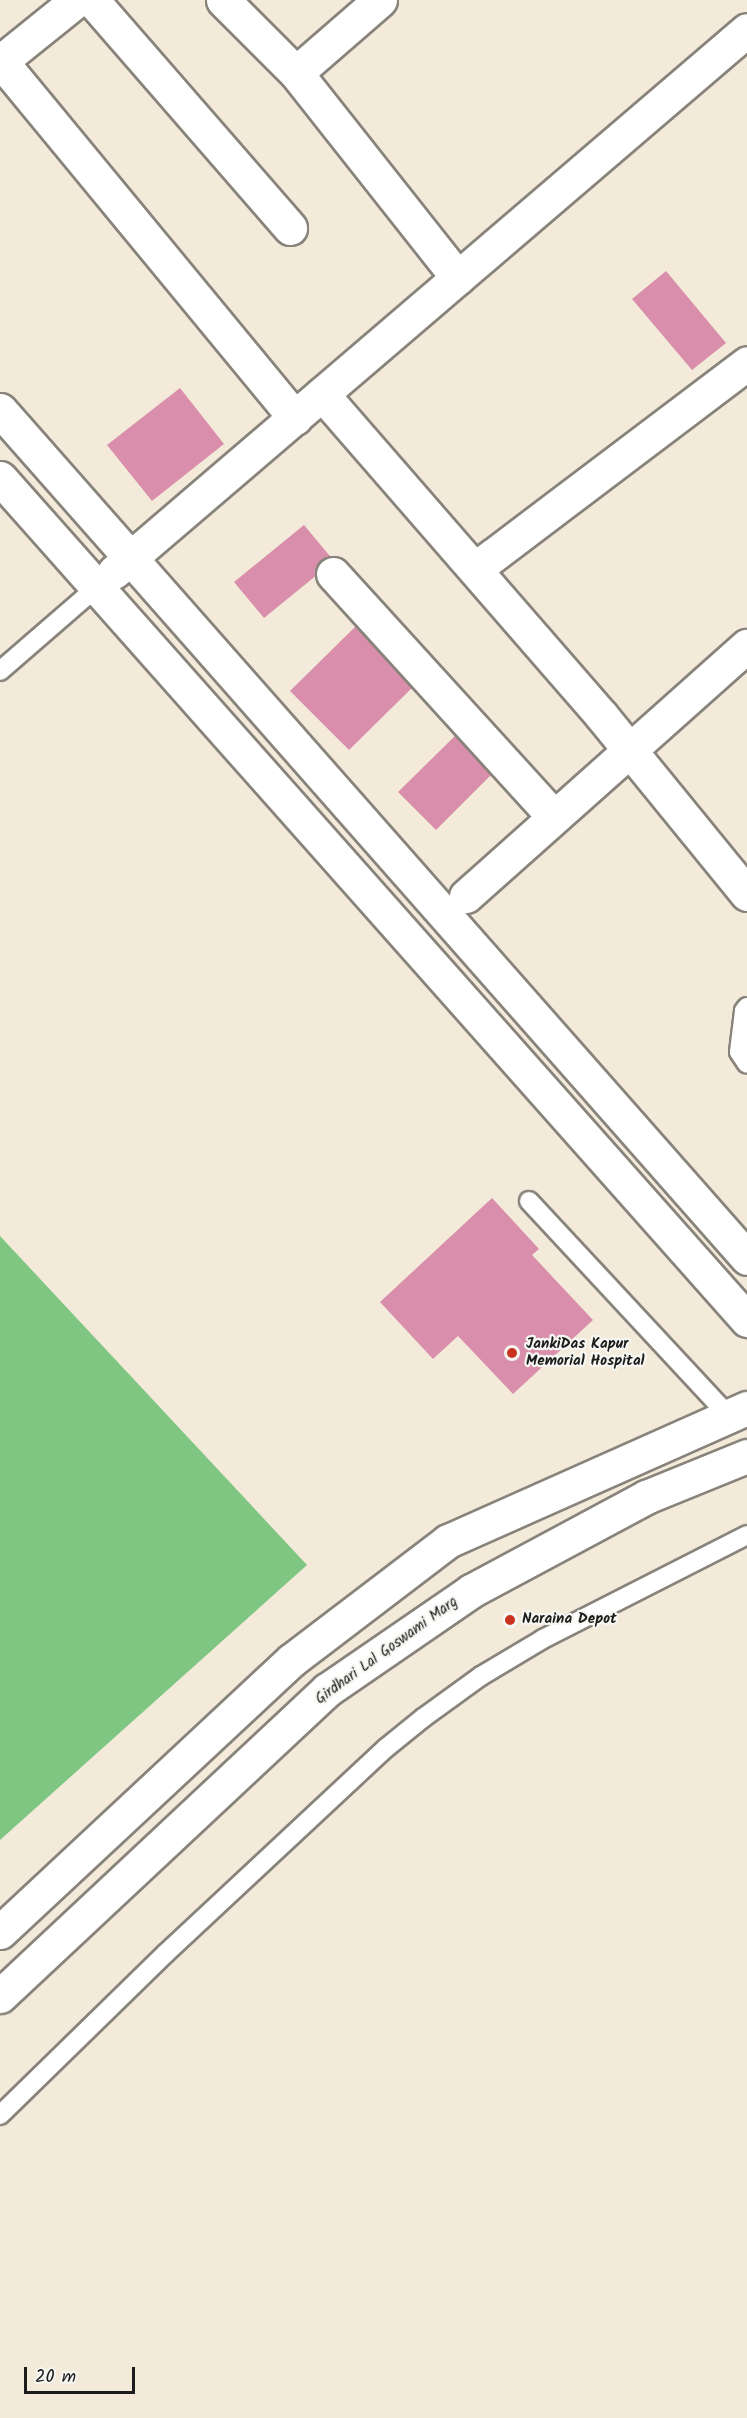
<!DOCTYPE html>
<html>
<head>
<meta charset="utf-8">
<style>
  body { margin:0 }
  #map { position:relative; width:747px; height:2418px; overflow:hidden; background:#f3eada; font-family:Kalam,sans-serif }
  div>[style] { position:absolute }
  .green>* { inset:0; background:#7ec682 }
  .building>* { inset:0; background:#d98fab }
  .roads { filter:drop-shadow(2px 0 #88837b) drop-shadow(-2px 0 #88837b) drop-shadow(0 2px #88837b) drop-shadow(0 -2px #88837b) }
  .service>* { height:18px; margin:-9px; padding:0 9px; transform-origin:9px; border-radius:9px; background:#fff }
  .minor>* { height:33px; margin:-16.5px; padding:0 16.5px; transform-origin:16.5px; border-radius:16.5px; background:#fff }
  .secondary>* { height:33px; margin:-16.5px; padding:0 16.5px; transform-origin:16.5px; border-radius:16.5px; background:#fff }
  .dots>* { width:16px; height:16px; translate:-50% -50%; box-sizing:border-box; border:3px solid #f6f6f2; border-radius:50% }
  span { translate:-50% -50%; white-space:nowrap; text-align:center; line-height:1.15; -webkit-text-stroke:4.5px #f6f6f2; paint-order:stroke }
  .poi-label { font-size:15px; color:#1c1c1c; font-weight:700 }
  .left { translate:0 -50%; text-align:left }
  .street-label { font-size:15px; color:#1c1c1c }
  .scale { position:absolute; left:24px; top:2367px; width:111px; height:27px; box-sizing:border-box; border:3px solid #1c1c1c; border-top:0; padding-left:8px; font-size:18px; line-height:21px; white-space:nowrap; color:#1c1c1c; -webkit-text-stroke:4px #f6f6f2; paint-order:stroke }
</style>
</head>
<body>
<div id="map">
  <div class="green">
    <div style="clip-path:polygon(0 1236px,307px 1565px,0 1840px)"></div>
  </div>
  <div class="building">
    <div style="clip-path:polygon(666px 271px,726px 343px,692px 370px,632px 299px)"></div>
    <div style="clip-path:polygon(180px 388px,224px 444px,152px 501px,107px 445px)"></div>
    <div style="clip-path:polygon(304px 525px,334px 561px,264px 618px,234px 582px)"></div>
    <div style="clip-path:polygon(358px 624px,417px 683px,349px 750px,290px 691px)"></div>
    <div style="clip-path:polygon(457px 734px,495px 771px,436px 830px,398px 792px)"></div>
    <div style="clip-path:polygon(492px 1198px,539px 1249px,532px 1255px,593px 1320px,513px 1394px,458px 1336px,433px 1359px,380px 1302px)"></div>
  </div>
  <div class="roads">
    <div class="service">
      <div style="left:0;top:671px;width:128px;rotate:-40.9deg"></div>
      <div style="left:747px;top:1007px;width:5px;rotate:127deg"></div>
      <div style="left:744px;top:1011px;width:41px;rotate:97deg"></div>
      <div style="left:739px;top:1052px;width:14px;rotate:56deg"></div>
      <div style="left:529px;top:1201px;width:294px;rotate:47.1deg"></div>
      <div style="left:0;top:2115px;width:231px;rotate:-44.3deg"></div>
      <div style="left:165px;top:1954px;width:302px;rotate:-43deg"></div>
      <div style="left:386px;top:1748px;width:48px;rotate:-39deg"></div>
      <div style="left:423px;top:1718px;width:72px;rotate:-35.9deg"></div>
      <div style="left:481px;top:1676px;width:72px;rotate:-30.8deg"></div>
      <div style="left:543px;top:1639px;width:229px;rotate:-27deg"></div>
    </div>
    <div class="minor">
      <div style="left:92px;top:0;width:302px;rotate:49deg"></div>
      <div style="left:223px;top:0;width:103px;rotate:45deg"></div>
      <div style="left:380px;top:0;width:111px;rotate:139deg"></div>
      <div style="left:296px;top:73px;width:261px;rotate:51.7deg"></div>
      <div style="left:0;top:60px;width:464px;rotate:50.5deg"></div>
      <div style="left:0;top:62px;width:99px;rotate:-38.8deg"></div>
      <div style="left:322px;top:394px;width:425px;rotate:49deg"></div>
      <div style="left:601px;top:715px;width:231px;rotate:50.8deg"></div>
      <div style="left:0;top:410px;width:1130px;rotate:48.62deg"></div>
      <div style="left:0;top:478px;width:1126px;rotate:48.42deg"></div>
      <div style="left:475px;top:569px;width:341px;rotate:-37.1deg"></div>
      <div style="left:114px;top:572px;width:833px;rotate:-40.57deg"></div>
      <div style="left:333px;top:574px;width:328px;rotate:47.7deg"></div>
      <div style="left:466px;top:896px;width:376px;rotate:-41.7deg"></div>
    </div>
    <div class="secondary">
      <div style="left:0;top:1932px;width:399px;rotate:-43deg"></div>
      <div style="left:292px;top:1660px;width:196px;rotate:-37.3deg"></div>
      <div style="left:448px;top:1541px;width:327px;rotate:-24deg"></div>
      <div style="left:0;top:1996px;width:448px;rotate:-43.1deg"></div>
      <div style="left:327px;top:1690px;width:175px;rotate:-34.5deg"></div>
      <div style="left:471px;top:1591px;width:199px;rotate:-28.2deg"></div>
      <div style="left:646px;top:1497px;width:109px;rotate:-22.1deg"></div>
    </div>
  </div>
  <div class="dots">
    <div style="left:512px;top:1353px;background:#c8321e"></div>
    <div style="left:510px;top:1620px;background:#c8321e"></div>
  </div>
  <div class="poi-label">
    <span class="left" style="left:526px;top:1353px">JankiDas Kapur<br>Memorial Hospital</span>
    <span class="left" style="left:522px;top:1620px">Naraina Depot</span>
  </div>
  <div class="street-label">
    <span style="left:387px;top:1651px;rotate:-36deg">Girdhari Lal Goswami Marg</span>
  </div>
  <div class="scale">20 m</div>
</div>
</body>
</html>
